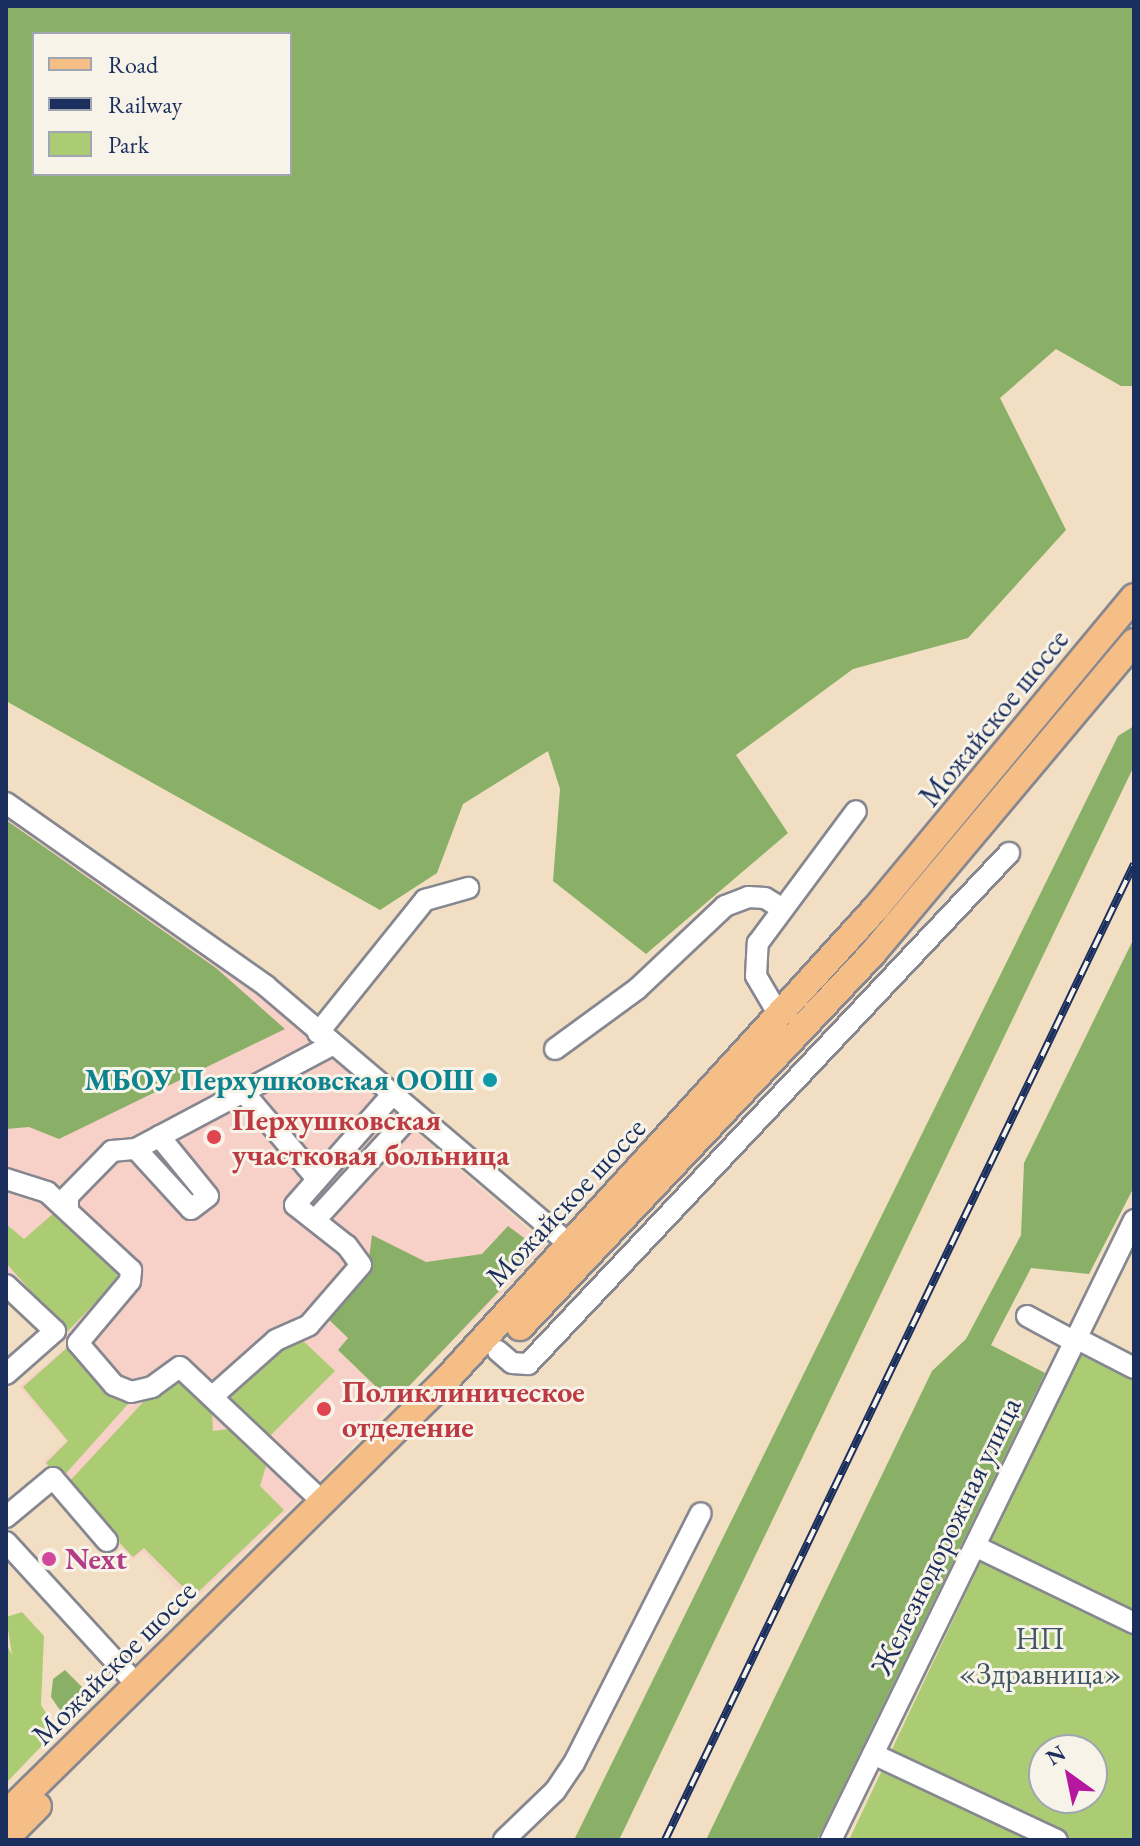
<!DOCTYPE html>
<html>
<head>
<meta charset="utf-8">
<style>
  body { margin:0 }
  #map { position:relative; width:1140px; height:1846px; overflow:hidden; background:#f2dfc3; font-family:"EB Garamond",serif }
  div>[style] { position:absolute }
  .built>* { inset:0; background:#f7d1c7 }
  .green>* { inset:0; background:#accc74 }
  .forest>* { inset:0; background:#89b066 }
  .roads { filter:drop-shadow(2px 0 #868790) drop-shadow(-2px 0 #868790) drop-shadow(0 2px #868790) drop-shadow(0 -2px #868790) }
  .minor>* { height:20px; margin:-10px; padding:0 10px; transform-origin:10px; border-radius:10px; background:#fff }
  .major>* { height:26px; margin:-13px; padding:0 13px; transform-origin:13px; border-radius:13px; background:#f6be87 }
  .rail>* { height:8px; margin-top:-4px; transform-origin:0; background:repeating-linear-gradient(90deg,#f7f3e8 0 15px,#1b2f5e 0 30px); box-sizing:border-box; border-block:2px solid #1b2f5e }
  .dots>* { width:22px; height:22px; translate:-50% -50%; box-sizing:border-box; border:4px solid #f7f3e8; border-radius:50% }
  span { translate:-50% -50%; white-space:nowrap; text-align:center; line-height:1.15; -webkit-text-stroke:6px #f7f3e8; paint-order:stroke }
  .street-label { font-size:30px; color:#1b2f5e }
  .culture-label { font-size:30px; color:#0d838f; font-weight:700 }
  .right { translate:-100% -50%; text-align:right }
  .health-label { font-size:30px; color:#be3a42; font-weight:700 }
  .left { translate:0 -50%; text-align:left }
  .hotel-label { font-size:30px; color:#b23c85; font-weight:700 }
  .park-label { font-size:30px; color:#3f5664 }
  .frame { position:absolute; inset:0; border:8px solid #1b2f5e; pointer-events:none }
  .legend { position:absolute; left:32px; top:32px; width:260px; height:144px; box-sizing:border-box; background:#f7f3e8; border:2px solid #9fa5b1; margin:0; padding:10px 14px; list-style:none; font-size:24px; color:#1b2f5e }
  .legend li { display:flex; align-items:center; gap:16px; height:40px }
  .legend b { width:40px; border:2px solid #9fa5b1 }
  .north { position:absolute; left:1028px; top:1734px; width:80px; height:80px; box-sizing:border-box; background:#f7f3e8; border:2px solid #9fa5b1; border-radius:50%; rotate:327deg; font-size:22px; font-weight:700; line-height:32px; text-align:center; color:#1b2f5e }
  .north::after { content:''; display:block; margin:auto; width:28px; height:36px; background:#b5179e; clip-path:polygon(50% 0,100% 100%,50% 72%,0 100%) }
</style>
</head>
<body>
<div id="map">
  <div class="built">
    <div style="clip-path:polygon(6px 814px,223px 964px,546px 1245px,310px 1489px,191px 1603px,143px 1552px,133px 1560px,43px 1461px,66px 1441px,19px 1387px,72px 1342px,6px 1270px)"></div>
  </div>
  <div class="green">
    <div style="clip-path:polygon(55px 1212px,120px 1268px,121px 1276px,67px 1332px,6px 1263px,6px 1224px,24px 1239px)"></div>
    <div style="clip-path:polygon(evenodd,1089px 1333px,1134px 1355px,1134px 1840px,849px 1840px,1089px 1333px,1044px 1750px,1092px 1750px,1092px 1798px,1044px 1798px,1044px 1750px)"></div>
    <div style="clip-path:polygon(298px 1336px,335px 1371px,268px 1438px,223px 1392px)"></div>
    <div style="clip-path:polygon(68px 1347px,107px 1386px,137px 1394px,61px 1479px,46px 1463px,68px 1441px,23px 1387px)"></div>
    <div style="clip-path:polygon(178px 1378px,212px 1411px,213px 1431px,228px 1429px,266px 1466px,260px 1486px,284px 1510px,193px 1597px,144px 1548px,133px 1557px,66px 1485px,159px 1385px)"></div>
    <div style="clip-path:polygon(22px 1612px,44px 1636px,41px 1705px,57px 1730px,8px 1781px,6px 1643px,12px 1655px,6px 1617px)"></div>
  </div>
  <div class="forest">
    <div style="clip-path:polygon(evenodd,6px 6px,1134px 6px,1134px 386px,1121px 386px,1056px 349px,1000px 398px,1066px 530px,968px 638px,853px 669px,736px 755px,788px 833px,646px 954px,553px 881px,560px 789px,548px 751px,463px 804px,437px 873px,380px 910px,6px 701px,6px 6px,34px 34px,290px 34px,290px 174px,34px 174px,34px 34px)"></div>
    <div style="clip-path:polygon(1134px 726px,1134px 766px,619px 1840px,574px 1840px,1118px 736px)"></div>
    <div style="clip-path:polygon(6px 820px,216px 968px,285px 1029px,59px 1139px,29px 1127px,6px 1129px)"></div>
    <div style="clip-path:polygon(1134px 938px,1134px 1187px,1089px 1274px,1031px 1268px,991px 1345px,1045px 1373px,817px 1840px,706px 1840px,932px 1371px,966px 1339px,1021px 1235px,1024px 1163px)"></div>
    <div style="clip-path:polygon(508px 1226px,539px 1249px,393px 1403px,338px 1350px,348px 1338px,324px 1315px,368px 1266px,372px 1235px,426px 1262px,482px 1254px)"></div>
    <div style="clip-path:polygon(65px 1670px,88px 1693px,66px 1719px,51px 1697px,53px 1679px)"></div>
  </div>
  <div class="roads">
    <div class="minor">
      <div style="left:6px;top:803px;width:318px;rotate:35.1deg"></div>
      <div style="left:266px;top:986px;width:399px;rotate:40.4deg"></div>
      <div style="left:779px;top:1015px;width:45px;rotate:-120.5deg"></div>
      <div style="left:756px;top:976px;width:33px;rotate:-87deg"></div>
      <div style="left:758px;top:943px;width:164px;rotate:-53.4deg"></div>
      <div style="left:318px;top:1033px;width:171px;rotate:-51.2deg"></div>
      <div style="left:425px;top:900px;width:45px;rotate:-15.6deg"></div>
      <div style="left:555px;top:1049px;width:102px;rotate:-36.2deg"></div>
      <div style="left:637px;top:989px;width:121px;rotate:-43.3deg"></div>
      <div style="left:725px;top:906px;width:25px;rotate:-21deg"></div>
      <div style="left:748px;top:897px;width:17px;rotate:3deg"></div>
      <div style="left:765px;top:898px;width:19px;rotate:32deg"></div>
      <div style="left:245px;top:1094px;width:111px;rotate:49.7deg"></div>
      <div style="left:136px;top:1149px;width:81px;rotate:47.5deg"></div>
      <div style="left:191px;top:1209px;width:21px;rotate:-37deg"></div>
      <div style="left:208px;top:1196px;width:77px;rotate:-129.2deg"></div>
      <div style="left:6px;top:1179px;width:43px;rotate:17.6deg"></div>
      <div style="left:47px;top:1192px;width:115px;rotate:42.9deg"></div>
      <div style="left:131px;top:1270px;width:11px;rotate:95deg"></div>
      <div style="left:130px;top:1281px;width:81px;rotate:130deg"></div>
      <div style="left:78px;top:1343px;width:55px;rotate:49.4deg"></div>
      <div style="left:114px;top:1385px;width:18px;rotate:22deg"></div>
      <div style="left:131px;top:1392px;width:22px;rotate:-13deg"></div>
      <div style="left:152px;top:1387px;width:34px;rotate:-36deg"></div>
      <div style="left:180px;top:1367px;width:197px;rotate:43.4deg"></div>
      <div style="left:68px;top:1208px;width:12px;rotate:-90deg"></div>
      <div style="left:68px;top:1196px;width:63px;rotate:-45.6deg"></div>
      <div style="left:112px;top:1151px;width:24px;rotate:-5deg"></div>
      <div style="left:136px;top:1149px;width:222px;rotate:-28deg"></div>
      <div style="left:316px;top:1219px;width:142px;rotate:-47.6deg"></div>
      <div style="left:6px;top:1285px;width:67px;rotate:43.2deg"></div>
      <div style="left:55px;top:1331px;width:65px;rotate:138.7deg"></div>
      <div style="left:1027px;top:1316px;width:55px;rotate:28.4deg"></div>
      <div style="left:1076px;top:1338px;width:65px;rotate:27.3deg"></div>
      <div style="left:498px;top:1351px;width:18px;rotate:41deg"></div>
      <div style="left:512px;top:1363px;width:16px;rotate:4deg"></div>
      <div style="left:528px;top:1364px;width:702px;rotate:-46.73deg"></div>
      <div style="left:213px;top:1396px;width:84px;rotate:-41.6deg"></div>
      <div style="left:276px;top:1340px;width:36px;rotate:-24deg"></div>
      <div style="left:309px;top:1325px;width:79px;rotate:-49.1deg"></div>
      <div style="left:361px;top:1265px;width:24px;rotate:-126deg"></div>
      <div style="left:347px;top:1246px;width:66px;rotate:-141.7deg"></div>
      <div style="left:295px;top:1205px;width:145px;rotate:-48.6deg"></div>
      <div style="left:6px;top:1517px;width:61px;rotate:-39.7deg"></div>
      <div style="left:53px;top:1478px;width:83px;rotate:49.4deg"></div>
      <div style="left:6px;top:1542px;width:194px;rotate:47.5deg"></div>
      <div style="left:975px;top:1546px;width:177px;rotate:25.8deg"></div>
      <div style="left:873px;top:1754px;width:203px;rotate:25.1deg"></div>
      <div style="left:504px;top:1840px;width:71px;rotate:-43.9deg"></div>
      <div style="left:555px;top:1791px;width:34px;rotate:-56deg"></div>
      <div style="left:574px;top:1763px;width:280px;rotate:-63.1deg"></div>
      <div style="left:831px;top:1840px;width:690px;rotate:-63.95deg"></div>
    </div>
    <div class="major">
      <div style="left:520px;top:1327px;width:513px;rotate:-46.66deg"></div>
      <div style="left:872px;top:954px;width:407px;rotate:-50deg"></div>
      <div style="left:6px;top:1814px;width:621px;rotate:-44.61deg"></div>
      <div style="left:448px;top:1378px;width:636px;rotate:-47.68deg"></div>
      <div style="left:876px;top:908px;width:404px;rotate:-50.3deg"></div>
      <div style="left:6px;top:1838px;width:45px;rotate:-45deg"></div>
    </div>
  </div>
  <div class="rail">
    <div style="left:665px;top:1840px;width:1083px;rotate:-64.33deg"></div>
  </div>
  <div class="dots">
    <div style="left:490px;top:1080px;background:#0f9aa8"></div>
    <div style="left:214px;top:1137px;background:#e0444e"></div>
    <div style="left:324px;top:1409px;background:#e0444e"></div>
    <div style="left:49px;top:1559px;background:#d1479c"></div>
  </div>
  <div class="street-label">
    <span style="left:994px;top:718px;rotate:-51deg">Можайское шоссе</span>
    <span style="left:566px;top:1202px;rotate:-47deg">Можайское шоссе</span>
    <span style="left:946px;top:1536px;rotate:-64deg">Железнодорожная улица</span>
    <span style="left:114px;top:1663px;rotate:-45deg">Можайское шоссе</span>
  </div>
  <div class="culture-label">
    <span class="right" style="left:474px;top:1080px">МБОУ Перхушковская ООШ</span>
  </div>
  <div class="health-label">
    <span class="left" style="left:232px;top:1137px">Перхушковская<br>участковая больница</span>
    <span class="left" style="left:342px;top:1409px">Поликлиническое<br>отделение</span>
  </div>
  <div class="hotel-label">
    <span class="left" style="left:65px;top:1559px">Next</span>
  </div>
  <div class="park-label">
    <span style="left:1040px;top:1656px">НП<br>«Здравница»</span>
  </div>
  <div class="frame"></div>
  <ul class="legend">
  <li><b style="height:10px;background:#f6be87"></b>Road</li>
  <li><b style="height:10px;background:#1b2f5e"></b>Railway</li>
  <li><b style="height:22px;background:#accc74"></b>Park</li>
  </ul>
  <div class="north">N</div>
</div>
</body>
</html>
